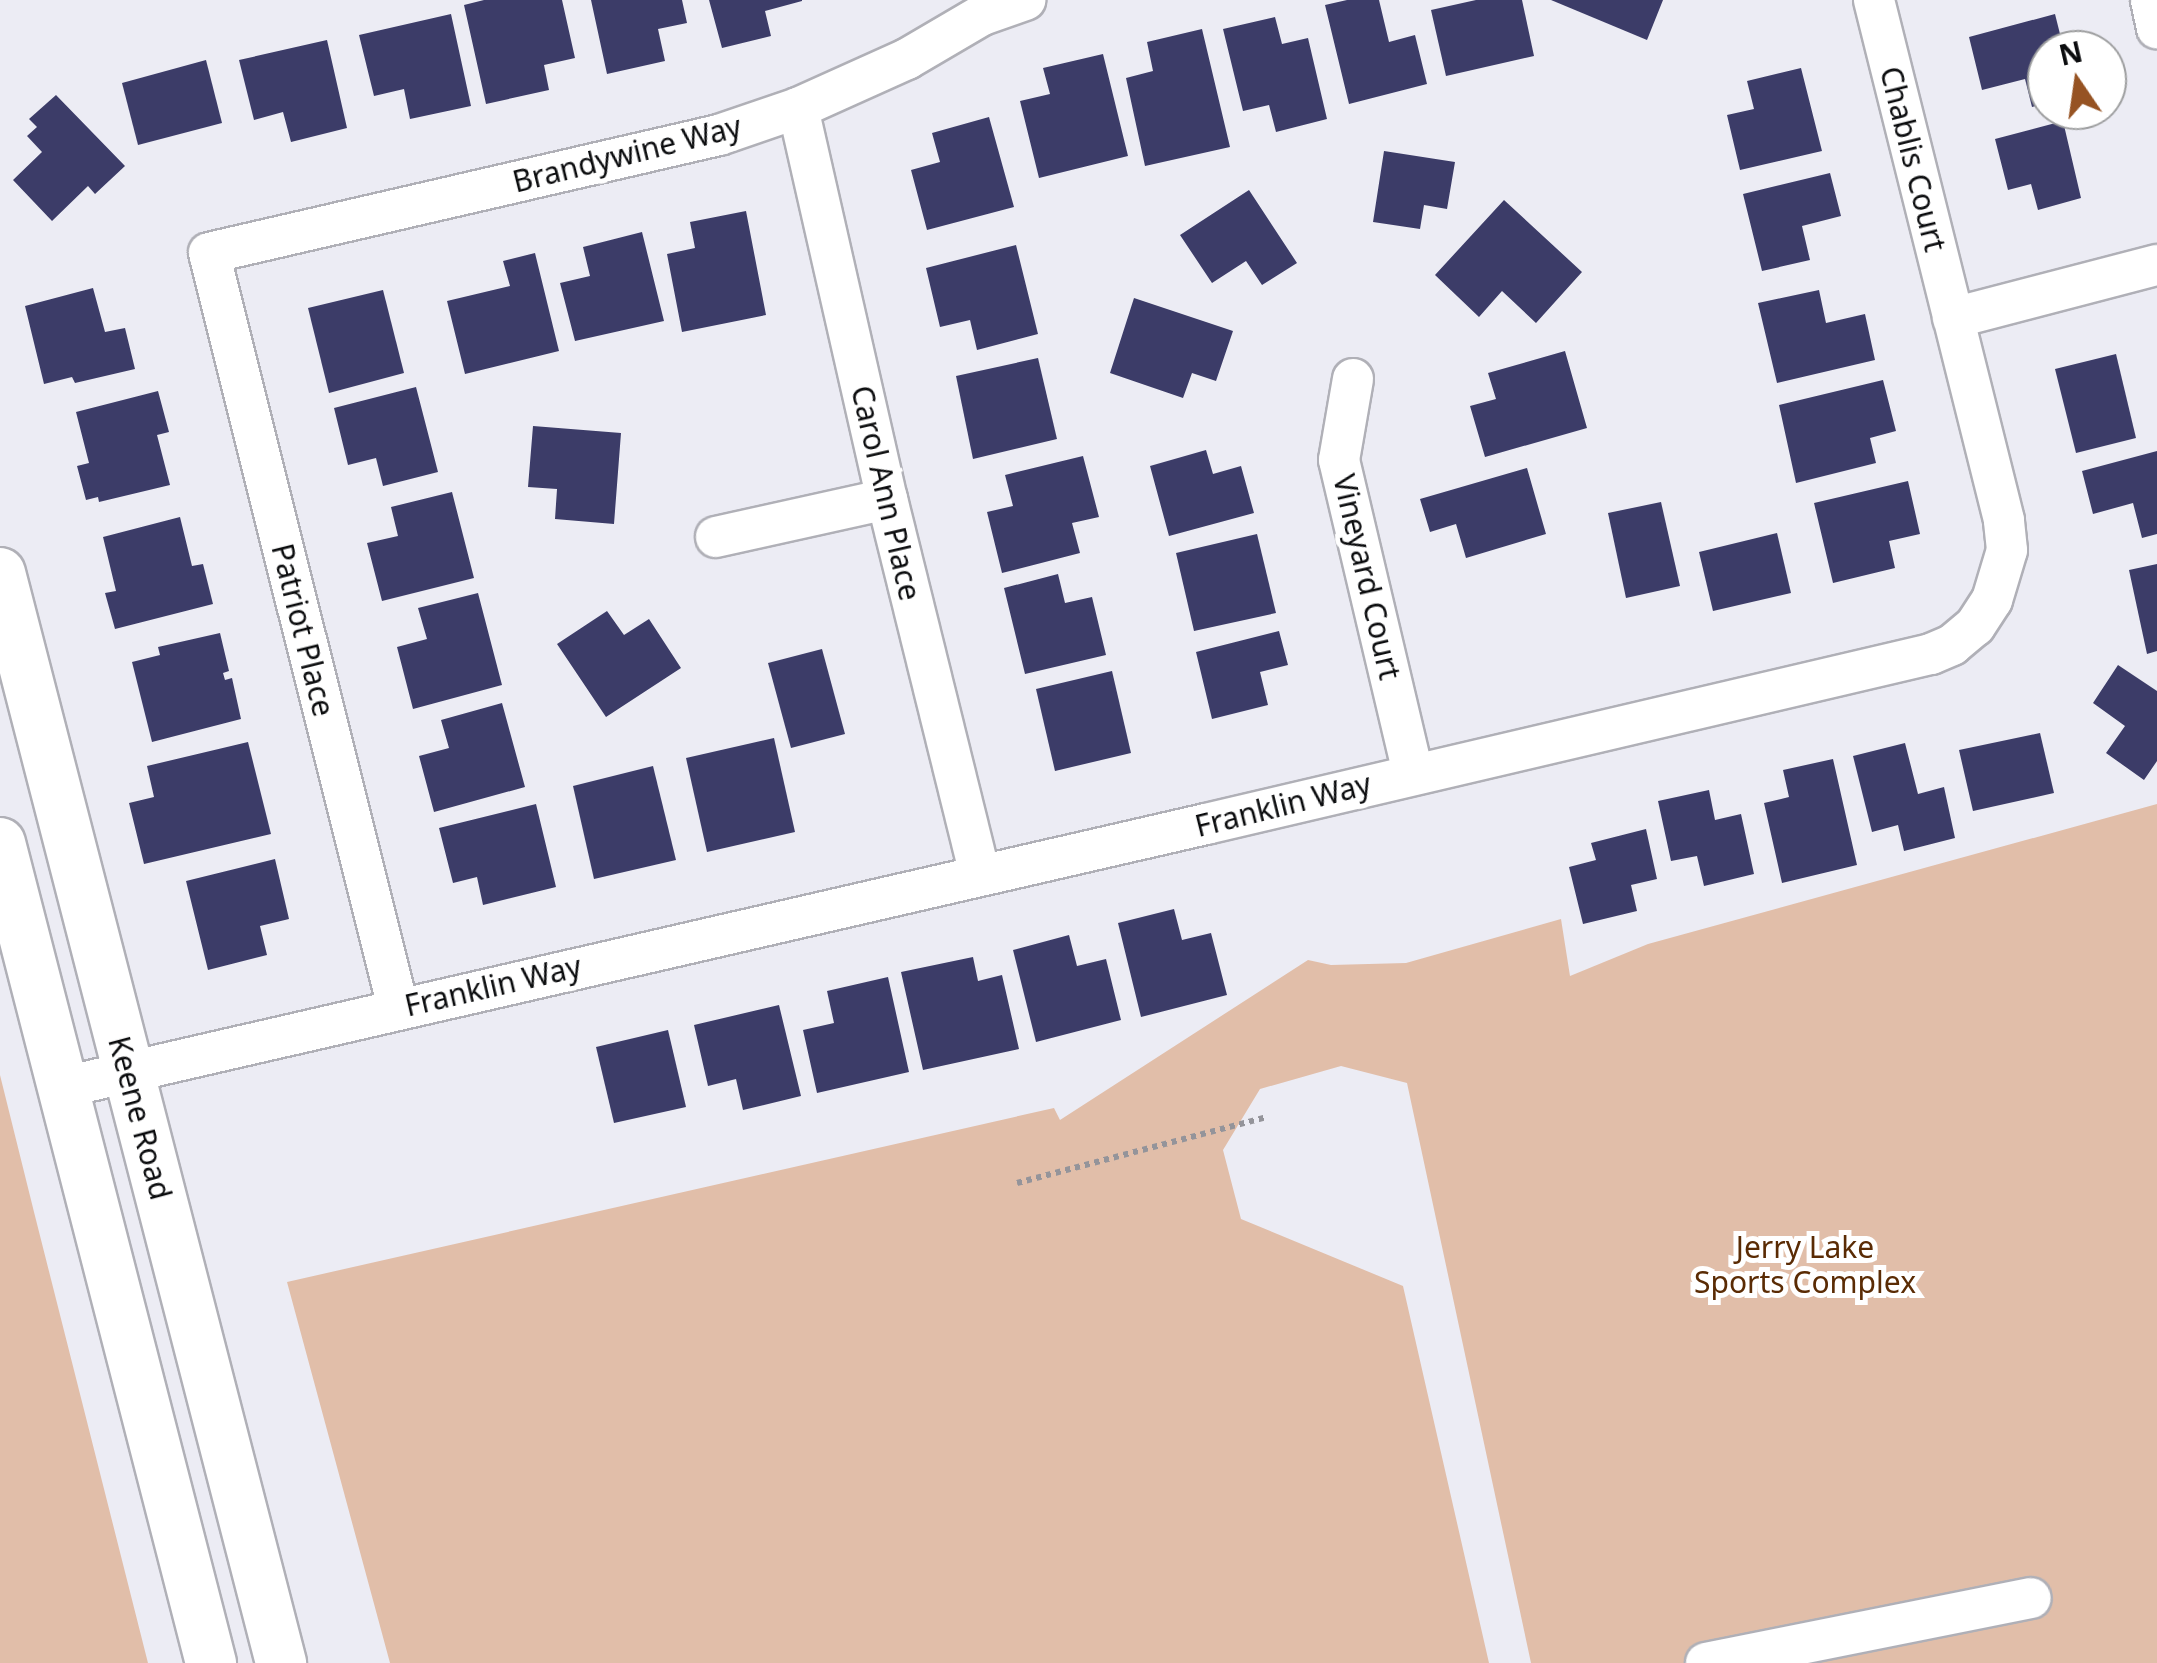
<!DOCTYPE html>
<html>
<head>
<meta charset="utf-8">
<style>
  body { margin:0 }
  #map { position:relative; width:2157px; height:1663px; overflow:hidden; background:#ececf4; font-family:"Noto Sans",sans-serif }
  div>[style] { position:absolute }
  .green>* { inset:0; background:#e1bea9 }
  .building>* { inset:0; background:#3c3c68 }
  .path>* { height:6px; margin-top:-3px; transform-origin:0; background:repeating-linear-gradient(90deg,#94949a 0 5px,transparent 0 10px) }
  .roads { filter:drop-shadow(2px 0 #b0b0b7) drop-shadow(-2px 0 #b0b0b7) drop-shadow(0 2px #b0b0b7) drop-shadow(0 -2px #b0b0b7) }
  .minor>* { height:40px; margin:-20px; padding:0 20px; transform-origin:20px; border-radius:20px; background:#fff }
  .major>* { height:50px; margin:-25px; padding:0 25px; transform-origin:25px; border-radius:25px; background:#fff }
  span { translate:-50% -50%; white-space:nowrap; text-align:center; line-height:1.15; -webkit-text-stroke:10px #fff; paint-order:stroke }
  .street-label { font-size:30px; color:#0b0c0e }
  .park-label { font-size:30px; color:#5a2b04 }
  .north { position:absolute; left:2027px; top:30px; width:100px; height:100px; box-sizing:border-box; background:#fff; border:2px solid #9d9e9f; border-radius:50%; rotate:347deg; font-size:28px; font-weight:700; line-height:40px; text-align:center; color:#0b0c0e }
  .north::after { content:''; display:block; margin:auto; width:35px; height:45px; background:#965323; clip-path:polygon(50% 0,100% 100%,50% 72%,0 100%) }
</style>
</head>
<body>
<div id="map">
  <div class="green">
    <div style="clip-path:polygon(2157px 804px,2157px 1663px,1531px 1663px,1407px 1083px,1341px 1066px,1260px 1089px,1223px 1150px,1241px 1219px,1403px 1286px,1489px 1663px,390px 1663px,287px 1282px,1054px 1108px,1060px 1120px,1308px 960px,1331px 965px,1406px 963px,1561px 919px,1570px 976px,1648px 944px)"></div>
    <div style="clip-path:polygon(0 1075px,34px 1212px,148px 1663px,0 1663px)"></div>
  </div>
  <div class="building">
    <div style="clip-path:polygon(484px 0,562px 0,575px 58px,544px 65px,549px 90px,486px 104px,464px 5px)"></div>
    <div style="clip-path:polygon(591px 0,682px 0,687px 23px,658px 29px,665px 61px,607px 74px)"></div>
    <div style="clip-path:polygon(709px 0,802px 0,802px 1px,765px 11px,771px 36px,722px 48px)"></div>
    <div style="clip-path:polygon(1347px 0,1379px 0,1389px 42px,1415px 35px,1427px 84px,1349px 104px,1325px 5px)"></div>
    <div style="clip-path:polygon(1476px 0,1522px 0,1534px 56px,1446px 76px,1431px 10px)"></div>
    <div style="clip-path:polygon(1551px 0,1663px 0,1647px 40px)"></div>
    <div style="clip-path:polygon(451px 14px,471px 106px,410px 119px,404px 89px,374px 96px,359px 35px)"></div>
    <div style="clip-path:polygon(2055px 14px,2064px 50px,2047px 50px,2047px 103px,2032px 107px,2025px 79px,1982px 90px,1969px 37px)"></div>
    <div style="clip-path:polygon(1275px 17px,1282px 44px,1308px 38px,1327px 119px,1276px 132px,1269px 105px,1243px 111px,1223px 29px)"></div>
    <div style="clip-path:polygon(1202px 29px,1230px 147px,1145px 166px,1126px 78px,1153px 71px,1147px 42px)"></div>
    <div style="clip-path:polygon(327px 40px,347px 128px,291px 142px,283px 112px,254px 120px,239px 60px)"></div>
    <div style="clip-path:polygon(1103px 54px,1128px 156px,1039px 178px,1020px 101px,1050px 94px,1043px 68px)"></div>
    <div style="clip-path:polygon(206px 60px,222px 123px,138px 145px,122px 83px)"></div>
    <div style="clip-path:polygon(1801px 68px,1822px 151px,1740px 170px,1727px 115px,1754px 109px,1747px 81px)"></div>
    <div style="clip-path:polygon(56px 95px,125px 166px,95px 194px,88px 186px,52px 221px,13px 180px,42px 152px,27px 136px,37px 127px,29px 119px)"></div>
    <div style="clip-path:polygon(989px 117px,1014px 207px,927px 230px,911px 170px,940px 162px,932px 133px)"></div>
    <div style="clip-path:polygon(2063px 121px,2081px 198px,2038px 210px,2031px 184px,2008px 190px,1995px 139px)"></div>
    <div style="clip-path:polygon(1384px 151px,1455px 162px,1447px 209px,1424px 205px,1420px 229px,1373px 222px)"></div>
    <div style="clip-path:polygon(1830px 173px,1841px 216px,1802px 226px,1810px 260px,1762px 271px,1743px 194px)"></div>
    <div style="clip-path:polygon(1249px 190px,1297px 263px,1262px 285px,1246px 261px,1212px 283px,1180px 235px)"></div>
    <div style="clip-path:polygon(1504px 200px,1582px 272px,1536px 323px,1502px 291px,1479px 317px,1435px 275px)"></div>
    <div style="clip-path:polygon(746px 211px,766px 315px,682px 332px,667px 254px,695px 248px,690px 222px)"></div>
    <div style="clip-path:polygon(642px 232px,664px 321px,575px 341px,560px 283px,590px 276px,583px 247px)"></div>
    <div style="clip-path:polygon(1016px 245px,1038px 334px,977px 350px,970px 320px,940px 327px,926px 268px)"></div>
    <div style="clip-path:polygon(535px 253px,559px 351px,465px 374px,447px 301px,510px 286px,503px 261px)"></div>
    <div style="clip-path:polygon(93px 288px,105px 332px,125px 328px,135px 369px,75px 383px,72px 377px,44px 384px,25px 306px)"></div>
    <div style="clip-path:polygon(383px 290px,404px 373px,329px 393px,308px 308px)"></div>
    <div style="clip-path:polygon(1819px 290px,1826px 323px,1865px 314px,1875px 360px,1777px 383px,1758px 303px)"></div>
    <div style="clip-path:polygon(1134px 298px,1233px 331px,1216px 381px,1192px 373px,1183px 398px,1110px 373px)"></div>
    <div style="clip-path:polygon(1565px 351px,1587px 428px,1485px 457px,1470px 406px,1496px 399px,1488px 373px)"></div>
    <div style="clip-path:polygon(2116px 354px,2136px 438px,2076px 453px,2055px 369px)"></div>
    <div style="clip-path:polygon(1038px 358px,1057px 439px,973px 459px,956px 376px)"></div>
    <div style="clip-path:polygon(1883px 380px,1896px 431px,1870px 438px,1876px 463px,1796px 483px,1779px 405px)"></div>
    <div style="clip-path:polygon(416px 387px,438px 472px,383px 486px,376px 458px,348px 465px,334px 408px)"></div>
    <div style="clip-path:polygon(158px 391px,169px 432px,157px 435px,170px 485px,99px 502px,98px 497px,86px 500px,77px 466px,89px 463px,76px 412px)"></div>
    <div style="clip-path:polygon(533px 426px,621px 433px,614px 524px,555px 519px,557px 489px,528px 487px)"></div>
    <div style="clip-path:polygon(1206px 450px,1213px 474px,1241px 466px,1254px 513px,1169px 536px,1150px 466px)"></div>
    <div style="clip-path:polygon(2157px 451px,2157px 534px,2142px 538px,2133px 503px,2093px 514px,2082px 471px)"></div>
    <div style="clip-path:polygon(1083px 456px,1099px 517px,1072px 523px,1080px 553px,1002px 573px,987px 512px,1013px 506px,1005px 475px)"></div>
    <div style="clip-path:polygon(1527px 468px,1546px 534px,1466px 558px,1456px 524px,1430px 532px,1420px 499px)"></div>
    <div style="clip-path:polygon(1908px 481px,1920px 534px,1889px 541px,1895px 568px,1833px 583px,1814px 503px)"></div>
    <div style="clip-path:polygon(452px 492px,474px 578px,382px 601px,367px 543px,398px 536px,391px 507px)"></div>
    <div style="clip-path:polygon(1661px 502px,1680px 586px,1626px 598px,1608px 513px)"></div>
    <div style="clip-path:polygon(180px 517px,192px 566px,203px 564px,213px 604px,115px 629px,105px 593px,116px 591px,103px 537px)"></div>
    <div style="clip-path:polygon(1777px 533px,1791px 593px,1713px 611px,1699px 552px)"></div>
    <div style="clip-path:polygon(1257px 534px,1276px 613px,1194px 631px,1176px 553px)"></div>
    <div style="clip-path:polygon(2157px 564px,2157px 651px,2147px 654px,2129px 570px)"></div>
    <div style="clip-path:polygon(1058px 574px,1065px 603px,1092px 597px,1106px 655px,1025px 674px,1004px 588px)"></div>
    <div style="clip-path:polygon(478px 593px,502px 685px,413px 709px,397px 647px,427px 639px,418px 608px)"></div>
    <div style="clip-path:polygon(607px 611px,624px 635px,649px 619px,681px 668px,606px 717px,557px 644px)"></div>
    <div style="clip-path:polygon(1279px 631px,1288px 665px,1260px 672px,1268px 705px,1212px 719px,1196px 652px)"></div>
    <div style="clip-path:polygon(220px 633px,229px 671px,223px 673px,225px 680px,232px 678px,241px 719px,152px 742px,132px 662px,160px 655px,158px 647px)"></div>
    <div style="clip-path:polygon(822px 649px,845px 734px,791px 748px,768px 663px)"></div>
    <div style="clip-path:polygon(2118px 665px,2157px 691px,2157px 761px,2144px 780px,2106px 753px,2125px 726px,2093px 703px)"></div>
    <div style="clip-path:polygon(1112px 671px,1131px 753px,1055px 771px,1036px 689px)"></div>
    <div style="clip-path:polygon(502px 703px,525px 787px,434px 812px,419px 756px,449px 748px,441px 720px)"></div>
    <div style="clip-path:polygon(2040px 733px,2054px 793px,1973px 811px,1959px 750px)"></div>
    <div style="clip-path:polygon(774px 738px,795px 832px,707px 852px,686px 758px)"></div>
    <div style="clip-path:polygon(248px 742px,271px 834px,144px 864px,129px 803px,154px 797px,147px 766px)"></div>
    <div style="clip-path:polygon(1905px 743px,1918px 794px,1944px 787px,1955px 838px,1904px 851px,1898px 825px,1872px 832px,1853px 756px)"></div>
    <div style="clip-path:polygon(1833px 759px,1857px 865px,1782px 883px,1764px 803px,1789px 797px,1783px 770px)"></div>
    <div style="clip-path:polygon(653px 766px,676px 860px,594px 879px,573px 786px)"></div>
    <div style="clip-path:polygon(1709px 790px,1715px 820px,1741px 814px,1754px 874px,1704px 886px,1697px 856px,1671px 861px,1658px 801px)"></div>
    <div style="clip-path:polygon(536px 804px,556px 887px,483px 905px,477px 877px,453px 883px,439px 828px)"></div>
    <div style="clip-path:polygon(1646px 829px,1657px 879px,1631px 885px,1637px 911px,1583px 924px,1569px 867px,1596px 860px,1591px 843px)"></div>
    <div style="clip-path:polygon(275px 859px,289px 919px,260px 926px,267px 955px,208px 970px,186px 881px)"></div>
    <div style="clip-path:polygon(1174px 909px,1182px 940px,1211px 933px,1227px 995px,1141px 1017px,1118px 923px)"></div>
    <div style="clip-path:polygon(1069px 935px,1077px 966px,1106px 959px,1121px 1020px,1036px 1042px,1013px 950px)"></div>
    <div style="clip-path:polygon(973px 957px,978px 981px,1002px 975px,1019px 1049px,923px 1070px,901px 972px)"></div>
    <div style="clip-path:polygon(888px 977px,909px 1072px,817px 1093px,803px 1030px,834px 1023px,827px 991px)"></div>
    <div style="clip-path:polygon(779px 1005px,801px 1096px,743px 1110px,736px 1079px,708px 1086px,694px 1025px)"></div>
    <div style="clip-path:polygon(668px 1030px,686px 1107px,614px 1123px,596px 1047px)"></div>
  </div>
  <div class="path">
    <div style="left:1017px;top:1183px;width:258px;rotate:-14.8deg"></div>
  </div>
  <div class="roads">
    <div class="minor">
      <div style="left:2151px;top:0;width:29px;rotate:78deg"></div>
      <div style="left:798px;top:108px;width:401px;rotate:77.2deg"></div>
      <div style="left:887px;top:499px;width:388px;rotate:76.1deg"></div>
      <div style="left:1953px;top:318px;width:211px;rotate:-14.6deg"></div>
      <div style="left:1353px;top:379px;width:82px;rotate:99.8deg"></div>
      <div style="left:1339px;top:460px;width:322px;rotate:76.7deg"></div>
      <div style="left:716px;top:537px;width:175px;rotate:-12.5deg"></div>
      <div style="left:398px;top:1007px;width:777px;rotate:-104.07deg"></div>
      <div style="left:209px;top:253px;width:523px;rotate:-13.03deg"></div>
      <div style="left:719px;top:135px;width:83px;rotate:-18.9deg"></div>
      <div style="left:798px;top:108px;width:120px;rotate:-24.2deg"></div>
      <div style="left:907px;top:59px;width:87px;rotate:-30.4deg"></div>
      <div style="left:982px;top:15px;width:46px;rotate:-19.2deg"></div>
      <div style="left:64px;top:1087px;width:1172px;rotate:-12.97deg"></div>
      <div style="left:1206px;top:824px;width:745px;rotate:-13.2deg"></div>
      <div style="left:1931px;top:654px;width:23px;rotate:-23deg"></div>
      <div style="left:1952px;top:645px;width:30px;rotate:-40deg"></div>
      <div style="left:1975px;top:626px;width:31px;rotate:-57deg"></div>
      <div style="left:1992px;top:600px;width:52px;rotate:-73.3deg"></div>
      <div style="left:2007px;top:550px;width:30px;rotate:-96deg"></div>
      <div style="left:2004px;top:520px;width:536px;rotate:-104.04deg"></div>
      <div style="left:1706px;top:1663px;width:331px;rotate:-11.3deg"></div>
    </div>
    <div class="major">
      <div style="left:0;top:573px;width:1126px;rotate:75.54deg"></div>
      <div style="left:0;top:843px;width:847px;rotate:75.57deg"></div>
    </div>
  </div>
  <div class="street-label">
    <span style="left:627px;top:154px;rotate:-14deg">Brandywine Way</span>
    <span style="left:1913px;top:159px;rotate:76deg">Chablis Court</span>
    <span style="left:886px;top:493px;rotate:77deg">Carol Ann Place</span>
    <span style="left:1367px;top:577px;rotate:77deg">Vineyard Court</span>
    <span style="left:303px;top:630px;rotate:76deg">Patriot Place</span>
    <span style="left:1283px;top:805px;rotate:-14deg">Franklin Way</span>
    <span style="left:493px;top:986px;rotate:-13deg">Franklin Way</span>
    <span style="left:140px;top:1118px;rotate:75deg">Keene Road</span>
  </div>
  <div class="park-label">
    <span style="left:1805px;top:1264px">Jerry Lake<br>Sports Complex</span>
  </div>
  <div class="north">N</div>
</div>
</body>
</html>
